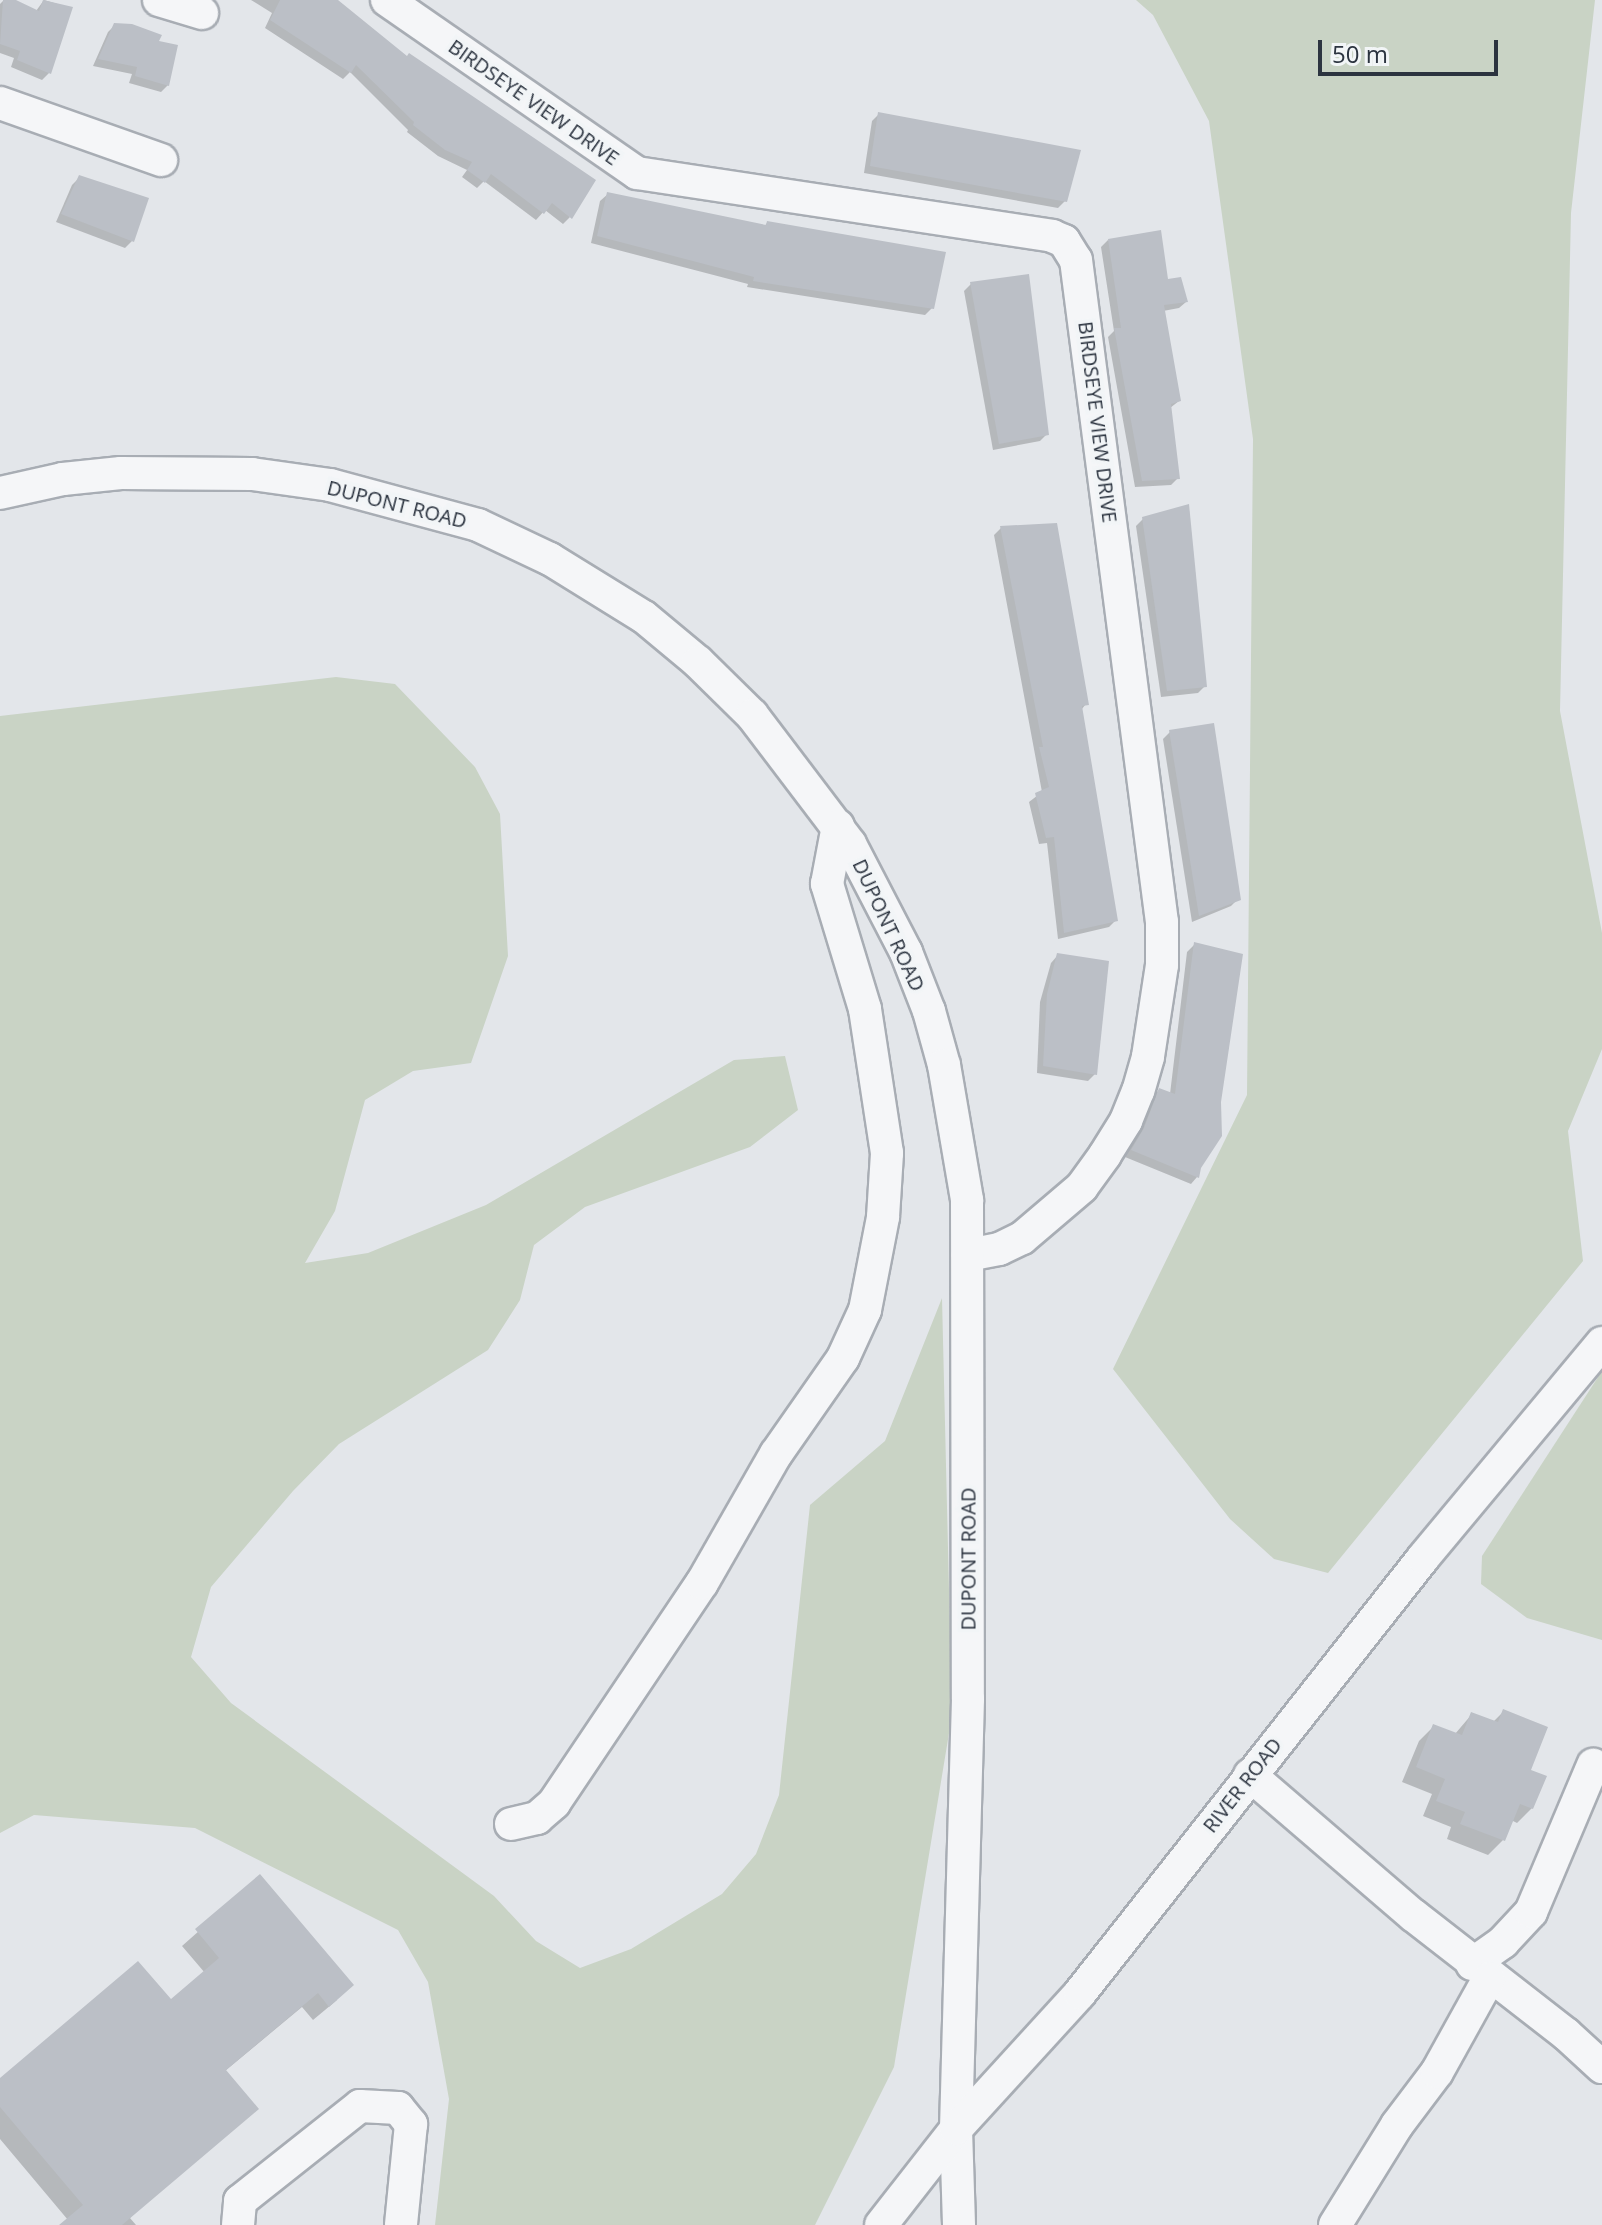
<!DOCTYPE html>
<html>
<head>
<meta charset="utf-8">
<style>
  body { margin:0 }
  #map { position:relative; width:1602px; height:2225px; overflow:hidden; background:#e3e6ea; font-family:"Open Sans",sans-serif }
  div>[style] { position:absolute }
  .green>* { inset:0; background:#c9d3c5 }
  .shadow>* { inset:0; background:#0003 }
  .building>* { inset:0; background:#bbbfc6 }
  .roads { filter:drop-shadow(2px 0 #a8adb4) drop-shadow(-2px 0 #a8adb4) drop-shadow(0 2px #a8adb4) drop-shadow(0 -2px #a8adb4) }
  .minor>* { height:32px; margin:-16px; padding:0 16px; transform-origin:16px; border-radius:16px; background:#f5f6f8 }
  span { translate:-50% -50%; white-space:nowrap; text-align:center; line-height:1.15; -webkit-text-stroke:8px #f2f5f7; paint-order:stroke }
  .street-label { font-size:20px; color:#2c3440 }
  .scale { position:absolute; left:1318px; top:40px; width:180px; height:36px; box-sizing:border-box; border:4px solid #2c3440; border-top:0; padding-left:10px; font-size:24px; line-height:28px; white-space:nowrap; color:#2c3440; -webkit-text-stroke:6px #f2f5f7; paint-order:stroke }
</style>
</head>
<body>
<div id="map">
  <div class="green">
    <div style="clip-path:polygon(1136px 0,1595px 0,1571px 213px,1560px 711px,1602px 933px,1602px 1049px,1568px 1131px,1583px 1261px,1328px 1573px,1274px 1559px,1230px 1519px,1113px 1369px,1247px 1095px,1253px 439px,1209px 121px,1153px 15px)"></div>
    <div style="clip-path:polygon(336px 677px,395px 684px,475px 767px,500px 814px,508px 956px,471px 1063px,413px 1071px,365px 1100px,335px 1211px,305px 1263px,368px 1253px,486px 1205px,734px 1060px,785px 1056px,798px 1110px,750px 1147px,585px 1207px,534px 1245px,520px 1300px,488px 1350px,339px 1444px,293px 1491px,211px 1587px,191px 1657px,231px 1703px,494px 1896px,536px 1941px,580px 1968px,631px 1949px,722px 1894px,756px 1854px,779px 1795px,810px 1505px,885px 1441px,942px 1298px,952px 1715px,894px 2067px,815px 2225px,435px 2225px,449px 2099px,428px 1982px,398px 1930px,195px 1828px,34px 1815px,0 1833px,0 716px)"></div>
    <div style="clip-path:polygon(1602px 1371px,1602px 1640px,1527px 1618px,1481px 1584px,1482px 1556px)"></div>
  </div>
  <div class="shadow">
    <div style="clip-path:polygon(4px 0,36px 11px,44px 0,71px 8px,49px 73px,42px 80px,11px 67px,14px 58px,0 53px,0 4px)"></div>
    <div style="clip-path:polygon(251px 0,331px 0,570px 217px,563px 224px,545px 210px,536px 220px,484px 181px,477px 188px,462px 177px,467px 170px,438px 156px,407px 132px,408px 130px,350px 72px,343px 79px,265px 28px,272px 13px)"></div>
    <div style="clip-path:polygon(115px 25px,155px 42px,168px 85px,161px 92px,129px 83px,132px 74px,93px 66px,108px 32px)"></div>
    <div style="clip-path:polygon(879px 114px,1065px 201px,1058px 208px,864px 173px,872px 121px)"></div>
    <div style="clip-path:polygon(79px 178px,132px 241px,125px 248px,56px 222px,72px 185px)"></div>
    <div style="clip-path:polygon(608px 194px,764px 227px,767px 223px,932px 308px,925px 315px,747px 287px,748px 284px,591px 243px,600px 201px)"></div>
    <div style="clip-path:polygon(1108px 240px,1186px 302px,1179px 308px,1163px 311px,1179px 401px,1170px 408px,1178px 478px,1171px 485px,1135px 487px,1108px 337px,1114px 331px,1101px 247px)"></div>
    <div style="clip-path:polygon(971px 284px,1047px 434px,1040px 441px,993px 450px,964px 291px)"></div>
    <div style="clip-path:polygon(1143px 519px,1205px 686px,1198px 693px,1161px 697px,1136px 526px)"></div>
    <div style="clip-path:polygon(1001px 528px,1086px 704px,1081px 710px,1116px 920px,1109px 927px,1058px 939px,1047px 843px,1039px 844px,1029px 802px,1042px 792px,994px 535px)"></div>
    <div style="clip-path:polygon(1170px 732px,1238px 899px,1231px 906px,1192px 922px,1163px 739px)"></div>
    <div style="clip-path:polygon(1194px 945px,1199px 1167px,1197px 1177px,1191px 1184px,1125px 1157px,1152px 1097px,1159px 1090px,1170px 1094px,1187px 952px)"></div>
    <div style="clip-path:polygon(1058px 955px,1095px 1074px,1088px 1081px,1037px 1073px,1040px 1002px,1051px 963px)"></div>
    <div style="clip-path:polygon(1504px 1711px,1528px 1771px,1532px 1808px,1517px 1823px,1511px 1820px,1503px 1840px,1488px 1855px,1447px 1839px,1451px 1827px,1423px 1816px,1432px 1794px,1402px 1782px,1419px 1741px,1434px 1726px,1455px 1734px,1472px 1714px,1493px 1722px)"></div>
    <div style="clip-path:polygon(260px 1877px,337px 2000px,313px 2020px,302px 2007px,225px 2071px,130px 2218px,136px 2225px,62px 2225px,68px 2220px,0 2139px,0 2080px,170px 2002px,205px 1973px,182px 1946px)"></div>
  </div>
  <div class="building">
    <div style="clip-path:polygon(3px 0,16px 0,39px 11px,43px 0,73px 7px,51px 74px,17px 60px,20px 51px,0 44px)"></div>
    <div style="clip-path:polygon(280px 0,338px 0,407px 56px,409px 53px,596px 180px,572px 219px,552px 203px,544px 214px,491px 174px,485px 183px,467px 170px,472px 162px,445px 150px,413px 125px,414px 122px,356px 65px,351px 73px,270px 20px)"></div>
    <div style="clip-path:polygon(114px 23px,132px 24px,162px 35px,159px 41px,178px 45px,169px 86px,135px 76px,137px 67px,98px 59px)"></div>
    <div style="clip-path:polygon(878px 112px,1081px 150px,1067px 202px,870px 166px)"></div>
    <div style="clip-path:polygon(79px 175px,149px 198px,134px 242px,61px 214px)"></div>
    <div style="clip-path:polygon(607px 192px,766px 225px,767px 221px,946px 252px,934px 309px,753px 281px,754px 277px,597px 236px)"></div>
    <div style="clip-path:polygon(1161px 230px,1168px 279px,1181px 277px,1188px 302px,1164px 305px,1181px 401px,1171px 404px,1180px 479px,1142px 481px,1114px 328px,1121px 328px,1108px 239px)"></div>
    <div style="clip-path:polygon(1029px 274px,1049px 435px,999px 444px,970px 282px)"></div>
    <div style="clip-path:polygon(1189px 504px,1207px 687px,1167px 691px,1142px 517px)"></div>
    <div style="clip-path:polygon(1057px 523px,1089px 705px,1082px 706px,1118px 921px,1064px 933px,1054px 837px,1046px 838px,1035px 793px,1049px 787px,1039px 747px,1043px 747px,1000px 526px)"></div>
    <div style="clip-path:polygon(1214px 723px,1241px 900px,1199px 916px,1169px 730px)"></div>
    <div style="clip-path:polygon(1194px 942px,1243px 954px,1221px 1102px,1222px 1136px,1201px 1168px,1199px 1178px,1131px 1150px,1144px 1128px,1159px 1088px,1175px 1094px)"></div>
    <div style="clip-path:polygon(1057px 953px,1109px 961px,1097px 1075px,1043px 1066px,1047px 994px)"></div>
    <div style="clip-path:polygon(1503px 1709px,1548px 1727px,1531px 1770px,1547px 1776px,1533px 1809px,1520px 1804px,1505px 1841px,1460px 1824px,1465px 1812px,1436px 1801px,1445px 1779px,1416px 1767px,1433px 1724px,1462px 1735px,1471px 1712px,1498px 1722px)"></div>
    <div style="clip-path:polygon(260px 1874px,354px 1985px,329px 2007px,318px 1993px,226px 2070px,259px 2109px,122px 2225px,59px 2225px,83px 2205px,0 2107px,0 2078px,138px 1961px,171px 1999px,219px 1958px,195px 1929px)"></div>
  </div>
  <div class="roads">
    <div class="minor">
      <div style="left:159px;top:0;width:45px;rotate:16.8deg"></div>
      <div style="left:387px;top:0;width:304px;rotate:34.7deg"></div>
      <div style="left:637px;top:173px;width:420px;rotate:8.6deg"></div>
      <div style="left:1052px;top:236px;width:13px;rotate:23deg"></div>
      <div style="left:1064px;top:241px;width:22px;rotate:58deg"></div>
      <div style="left:1076px;top:260px;width:668px;rotate:82.6deg"></div>
      <div style="left:1162px;top:922px;width:43px;rotate:90deg"></div>
      <div style="left:1162px;top:965px;width:93px;rotate:98.7deg"></div>
      <div style="left:1148px;top:1057px;width:35px;rotate:106deg"></div>
      <div style="left:1138px;top:1091px;width:32px;rotate:112deg"></div>
      <div style="left:1126px;top:1121px;width:40px;rotate:122deg"></div>
      <div style="left:1105px;top:1155px;width:39px;rotate:126deg"></div>
      <div style="left:1082px;top:1187px;width:79px;rotate:139.6deg"></div>
      <div style="left:1022px;top:1238px;width:25px;rotate:154deg"></div>
      <div style="left:999px;top:1249px;width:32px;rotate:169deg"></div>
      <div style="left:0;top:103px;width:171px;rotate:19.5deg"></div>
      <div style="left:0;top:493px;width:65px;rotate:-12.5deg"></div>
      <div style="left:63px;top:479px;width:58px;rotate:-5.9deg"></div>
      <div style="left:121px;top:473px;width:131px;rotate:0.4deg"></div>
      <div style="left:252px;top:474px;width:79px;rotate:8deg"></div>
      <div style="left:330px;top:485px;width:153px;rotate:15.1deg"></div>
      <div style="left:478px;top:525px;width:80px;rotate:25.3deg"></div>
      <div style="left:550px;top:559px;width:110px;rotate:31.7deg"></div>
      <div style="left:644px;top:617px;width:70px;rotate:39.8deg"></div>
      <div style="left:698px;top:662px;width:76px;rotate:44.5deg"></div>
      <div style="left:752px;top:715px;width:162px;rotate:52.8deg"></div>
      <div style="left:850px;top:844px;width:122px;rotate:62.6deg"></div>
      <div style="left:906px;top:952px;width:63px;rotate:68.7deg"></div>
      <div style="left:929px;top:1011px;width:56px;rotate:74.5deg"></div>
      <div style="left:944px;top:1065px;width:137px;rotate:80.3deg"></div>
      <div style="left:967px;top:1200px;width:499px;rotate:89.9deg"></div>
      <div style="left:968px;top:1699px;width:430px;rotate:91.6deg"></div>
      <div style="left:956px;top:2129px;width:96px;rotate:88.2deg"></div>
      <div style="left:1250px;top:1775px;width:215px;rotate:40.7deg"></div>
      <div style="left:1413px;top:1915px;width:194px;rotate:37.9deg"></div>
      <div style="left:1566px;top:2034px;width:49px;rotate:42.5deg"></div>
      <div style="left:511px;top:1824px;width:27px;rotate:-13deg"></div>
      <div style="left:537px;top:1818px;width:23px;rotate:-41deg"></div>
      <div style="left:554px;top:1803px;width:265px;rotate:-56.1deg"></div>
      <div style="left:702px;top:1583px;width:149px;rotate:-60.2deg"></div>
      <div style="left:776px;top:1454px;width:117px;rotate:-55.1deg"></div>
      <div style="left:843px;top:1358px;width:53px;rotate:-65.4deg"></div>
      <div style="left:865px;top:1310px;width:95px;rotate:-79deg"></div>
      <div style="left:883px;top:1217px;width:64px;rotate:-86.4deg"></div>
      <div style="left:887px;top:1153px;width:146px;rotate:-98.7deg"></div>
      <div style="left:865px;top:1009px;width:131px;rotate:-106.9deg"></div>
      <div style="left:827px;top:884px;width:59px;rotate:-79.3deg"></div>
      <div style="left:1472px;top:1964px;width:38px;rotate:-35deg"></div>
      <div style="left:1503px;top:1942px;width:41px;rotate:-47deg"></div>
      <div style="left:1531px;top:1912px;width:160px;rotate:-67.1deg"></div>
      <div style="left:238px;top:2225px;width:24px;rotate:-85deg"></div>
      <div style="left:240px;top:2201px;width:153px;rotate:-38.4deg"></div>
      <div style="left:360px;top:2106px;width:38px;rotate:3deg"></div>
      <div style="left:398px;top:2108px;width:21px;rotate:51deg"></div>
      <div style="left:411px;top:2124px;width:101px;rotate:95.7deg"></div>
      <div style="left:881px;top:2225px;width:122px;rotate:-52deg"></div>
      <div style="left:956px;top:2129px;width:184px;rotate:-47.6deg"></div>
      <div style="left:1080px;top:1993px;width:554px;rotate:-51.74deg"></div>
      <div style="left:1423px;top:1558px;width:280px;rotate:-50.2deg"></div>
      <div style="left:1335px;top:2225px;width:118px;rotate:-58.2deg"></div>
      <div style="left:1397px;top:2125px;width:66px;rotate:-53deg"></div>
      <div style="left:1437px;top:2072px;width:107px;rotate:-61deg"></div>
    </div>
  </div>
  <div class="street-label">
    <span style="left:534px;top:102px;rotate:35deg">BIRDSEYE VIEW DRIVE</span>
    <span style="left:1098px;top:422px;rotate:83deg">BIRDSEYE VIEW DRIVE</span>
    <span style="left:397px;top:504px;rotate:14deg">DUPONT ROAD</span>
    <span style="left:889px;top:925px;rotate:65deg">DUPONT ROAD</span>
    <span style="left:968px;top:1559px;rotate:-90deg">DUPONT ROAD</span>
    <span style="left:1242px;top:1785px;rotate:-52deg">RIVER ROAD</span>
  </div>
  <div class="scale">50 m</div>
</div>
</body>
</html>
